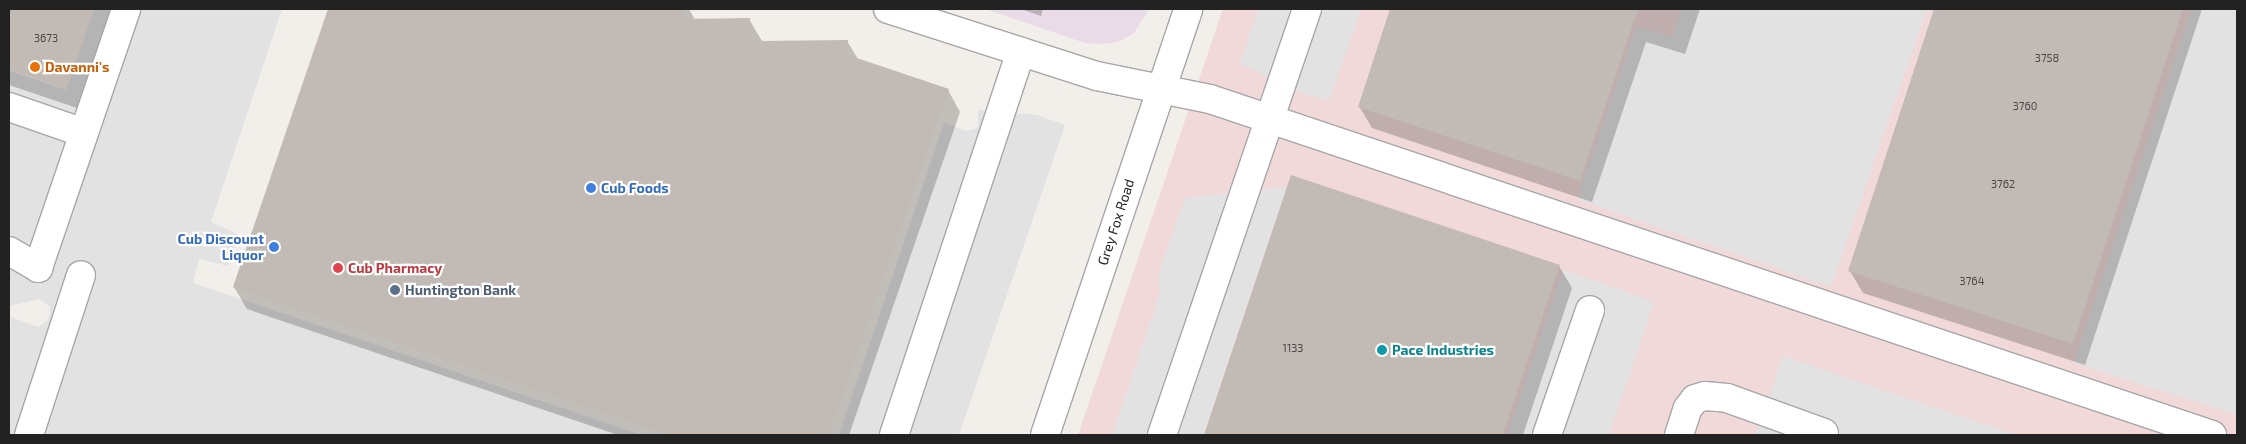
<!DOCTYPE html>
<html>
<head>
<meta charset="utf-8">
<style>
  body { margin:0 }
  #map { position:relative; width:2246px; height:444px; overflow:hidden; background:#f2eee9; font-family:"Exo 2",sans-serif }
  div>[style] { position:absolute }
  .commercial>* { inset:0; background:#f1d9d9 }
  .industrial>* { inset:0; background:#eadbe8 }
  .parking>* { inset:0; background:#e2e2e2 }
  .shadow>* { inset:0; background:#0003 }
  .building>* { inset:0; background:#c2bab5 }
  .roads { filter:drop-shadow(1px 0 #a6a6a6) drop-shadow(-1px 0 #a6a6a6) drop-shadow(0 1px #a6a6a6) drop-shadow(0 -1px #a6a6a6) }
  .minor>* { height:28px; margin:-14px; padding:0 14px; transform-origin:14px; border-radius:14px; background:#fff }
  .dots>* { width:14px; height:14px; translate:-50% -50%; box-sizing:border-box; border:2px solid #fff; border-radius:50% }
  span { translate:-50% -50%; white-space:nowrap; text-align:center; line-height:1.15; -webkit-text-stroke:4.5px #fff; paint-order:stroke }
  .number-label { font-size:11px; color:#4a4847 }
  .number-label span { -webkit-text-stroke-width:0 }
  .food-label { font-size:14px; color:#c56008; font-weight:700 }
  .left { translate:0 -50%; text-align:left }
  .shop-label { font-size:14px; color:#366cbe; font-weight:700 }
  .right { translate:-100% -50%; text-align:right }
  .street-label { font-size:14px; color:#222 }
  .health-label { font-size:14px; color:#be3a42; font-weight:700 }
  .service-label { font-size:14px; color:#4e5e75; font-weight:700 }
  .culture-label { font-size:14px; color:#0d838f; font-weight:700 }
  .frame { position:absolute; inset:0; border:10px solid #222; pointer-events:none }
</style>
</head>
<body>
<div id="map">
  <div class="commercial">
    <div style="clip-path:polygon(1223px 9px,2237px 9px,2237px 435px,1078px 435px)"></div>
  </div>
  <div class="industrial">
    <div style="clip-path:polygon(985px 9px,1149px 9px,1134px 33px,1118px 42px,1101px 44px,1085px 43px)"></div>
  </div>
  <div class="parking">
    <div style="clip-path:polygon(94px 9px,282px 9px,211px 222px,239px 235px,228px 266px,199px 259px,193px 283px,642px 435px,9px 435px,11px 317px,38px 327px,48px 320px,50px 313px,50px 307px,39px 299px,9px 306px,9px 71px,66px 90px)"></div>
    <div style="clip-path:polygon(1258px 9px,1361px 9px,1329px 101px,1303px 93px,1240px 64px)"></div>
    <div style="clip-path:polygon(1681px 9px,1927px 9px,1831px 287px,1577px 199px,1636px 27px,1672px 37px)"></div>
    <div style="clip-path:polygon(2191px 9px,2237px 9px,2237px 415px,2074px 363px)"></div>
    <div style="clip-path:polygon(978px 110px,1037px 115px,1065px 125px,959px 435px,839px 435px,944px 123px,966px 131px,975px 129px,978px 126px)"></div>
    <div style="clip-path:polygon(1287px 187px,1203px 435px,1112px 435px,1160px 294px,1158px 274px,1185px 198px)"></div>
    <div style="clip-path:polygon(1563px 269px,1654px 302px,1609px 435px,1507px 435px)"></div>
    <div style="clip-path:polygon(1783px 356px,2016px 435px,1756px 435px)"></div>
  </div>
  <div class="shadow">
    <div style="clip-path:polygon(9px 9px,114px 9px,80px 109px,9px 85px)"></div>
    <div style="clip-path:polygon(329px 9px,689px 9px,695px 20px,749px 19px,762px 41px,847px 41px,858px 59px,948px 90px,960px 112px,849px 435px,618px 435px,247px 309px,234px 287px)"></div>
    <div style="clip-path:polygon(1021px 9px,1043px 9px,1041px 16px)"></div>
    <div style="clip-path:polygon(1392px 9px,1700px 9px,1685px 54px,1646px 42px,1592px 202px,1372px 128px,1359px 106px)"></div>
    <div style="clip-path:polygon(1935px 9px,2202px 9px,2085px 365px,1863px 293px,1850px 271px)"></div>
    <div style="clip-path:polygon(1292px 176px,1559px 266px,1572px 288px,1523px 435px,1205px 435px)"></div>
  </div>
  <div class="building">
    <div style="clip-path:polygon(9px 9px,94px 9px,67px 88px,9px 68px)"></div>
    <div style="clip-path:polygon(328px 9px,683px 9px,683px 19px,750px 18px,751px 41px,848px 40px,848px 55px,949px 89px,829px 435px,669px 435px,233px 287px)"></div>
    <div style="clip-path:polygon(1390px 9px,1638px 9px,1580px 181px,1358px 107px)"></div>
    <div style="clip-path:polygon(1934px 9px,2183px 9px,2073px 344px,1848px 271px)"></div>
    <div style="clip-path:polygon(1291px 175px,1560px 265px,1503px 435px,1204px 435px)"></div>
  </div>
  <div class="roads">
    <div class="minor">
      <div style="left:888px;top:9px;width:219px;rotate:17.8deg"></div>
      <div style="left:1097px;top:76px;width:115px;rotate:11.5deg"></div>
      <div style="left:1210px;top:99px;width:1057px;rotate:18.54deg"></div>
      <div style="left:9px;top:107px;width:79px;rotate:19.1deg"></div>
      <div style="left:9px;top:251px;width:34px;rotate:30deg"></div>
      <div style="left:38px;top:268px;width:274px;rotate:-71.2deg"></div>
      <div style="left:29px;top:435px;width:168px;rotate:-72deg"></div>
      <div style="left:894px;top:435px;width:404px;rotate:-71.7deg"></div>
      <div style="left:1045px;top:435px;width:449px;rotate:-71.4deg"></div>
      <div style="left:1162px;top:435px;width:450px;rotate:-71.2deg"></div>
      <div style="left:1547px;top:435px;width:132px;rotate:-71deg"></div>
      <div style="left:1679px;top:435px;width:28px;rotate:-72deg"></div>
      <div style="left:1688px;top:408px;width:11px;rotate:-52deg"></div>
      <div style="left:1695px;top:399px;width:10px;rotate:-17deg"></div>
      <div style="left:1705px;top:396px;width:22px;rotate:5deg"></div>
      <div style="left:1727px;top:398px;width:103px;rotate:19.8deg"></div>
    </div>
  </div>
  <div class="dots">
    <div style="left:35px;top:67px;background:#e8710a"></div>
    <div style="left:591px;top:188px;background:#3f7fe0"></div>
    <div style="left:274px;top:247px;background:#3f7fe0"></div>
    <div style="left:338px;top:268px;background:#e0444e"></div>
    <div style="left:395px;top:290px;background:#5c6f8a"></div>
    <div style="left:1382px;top:350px;background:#0f9aa8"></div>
  </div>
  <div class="number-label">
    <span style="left:46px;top:38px">3673</span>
    <span style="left:2047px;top:58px">3758</span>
    <span style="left:2025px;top:106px">3760</span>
    <span style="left:2003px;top:184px">3762</span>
    <span style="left:1972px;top:281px">3764</span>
    <span style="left:1293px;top:348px">1133</span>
  </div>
  <div class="food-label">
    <span class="left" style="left:45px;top:67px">Davanni's</span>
  </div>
  <div class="shop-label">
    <span class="left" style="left:601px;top:188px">Cub Foods</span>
    <span class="right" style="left:264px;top:247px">Cub Discount<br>Liquor</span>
  </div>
  <div class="street-label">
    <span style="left:1116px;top:222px;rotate:-72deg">Grey Fox Road</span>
  </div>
  <div class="health-label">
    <span class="left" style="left:348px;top:268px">Cub Pharmacy</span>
  </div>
  <div class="service-label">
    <span class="left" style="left:405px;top:290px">Huntington Bank</span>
  </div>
  <div class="culture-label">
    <span class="left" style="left:1392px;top:350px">Pace Industries</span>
  </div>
  <div class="frame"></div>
</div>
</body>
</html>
